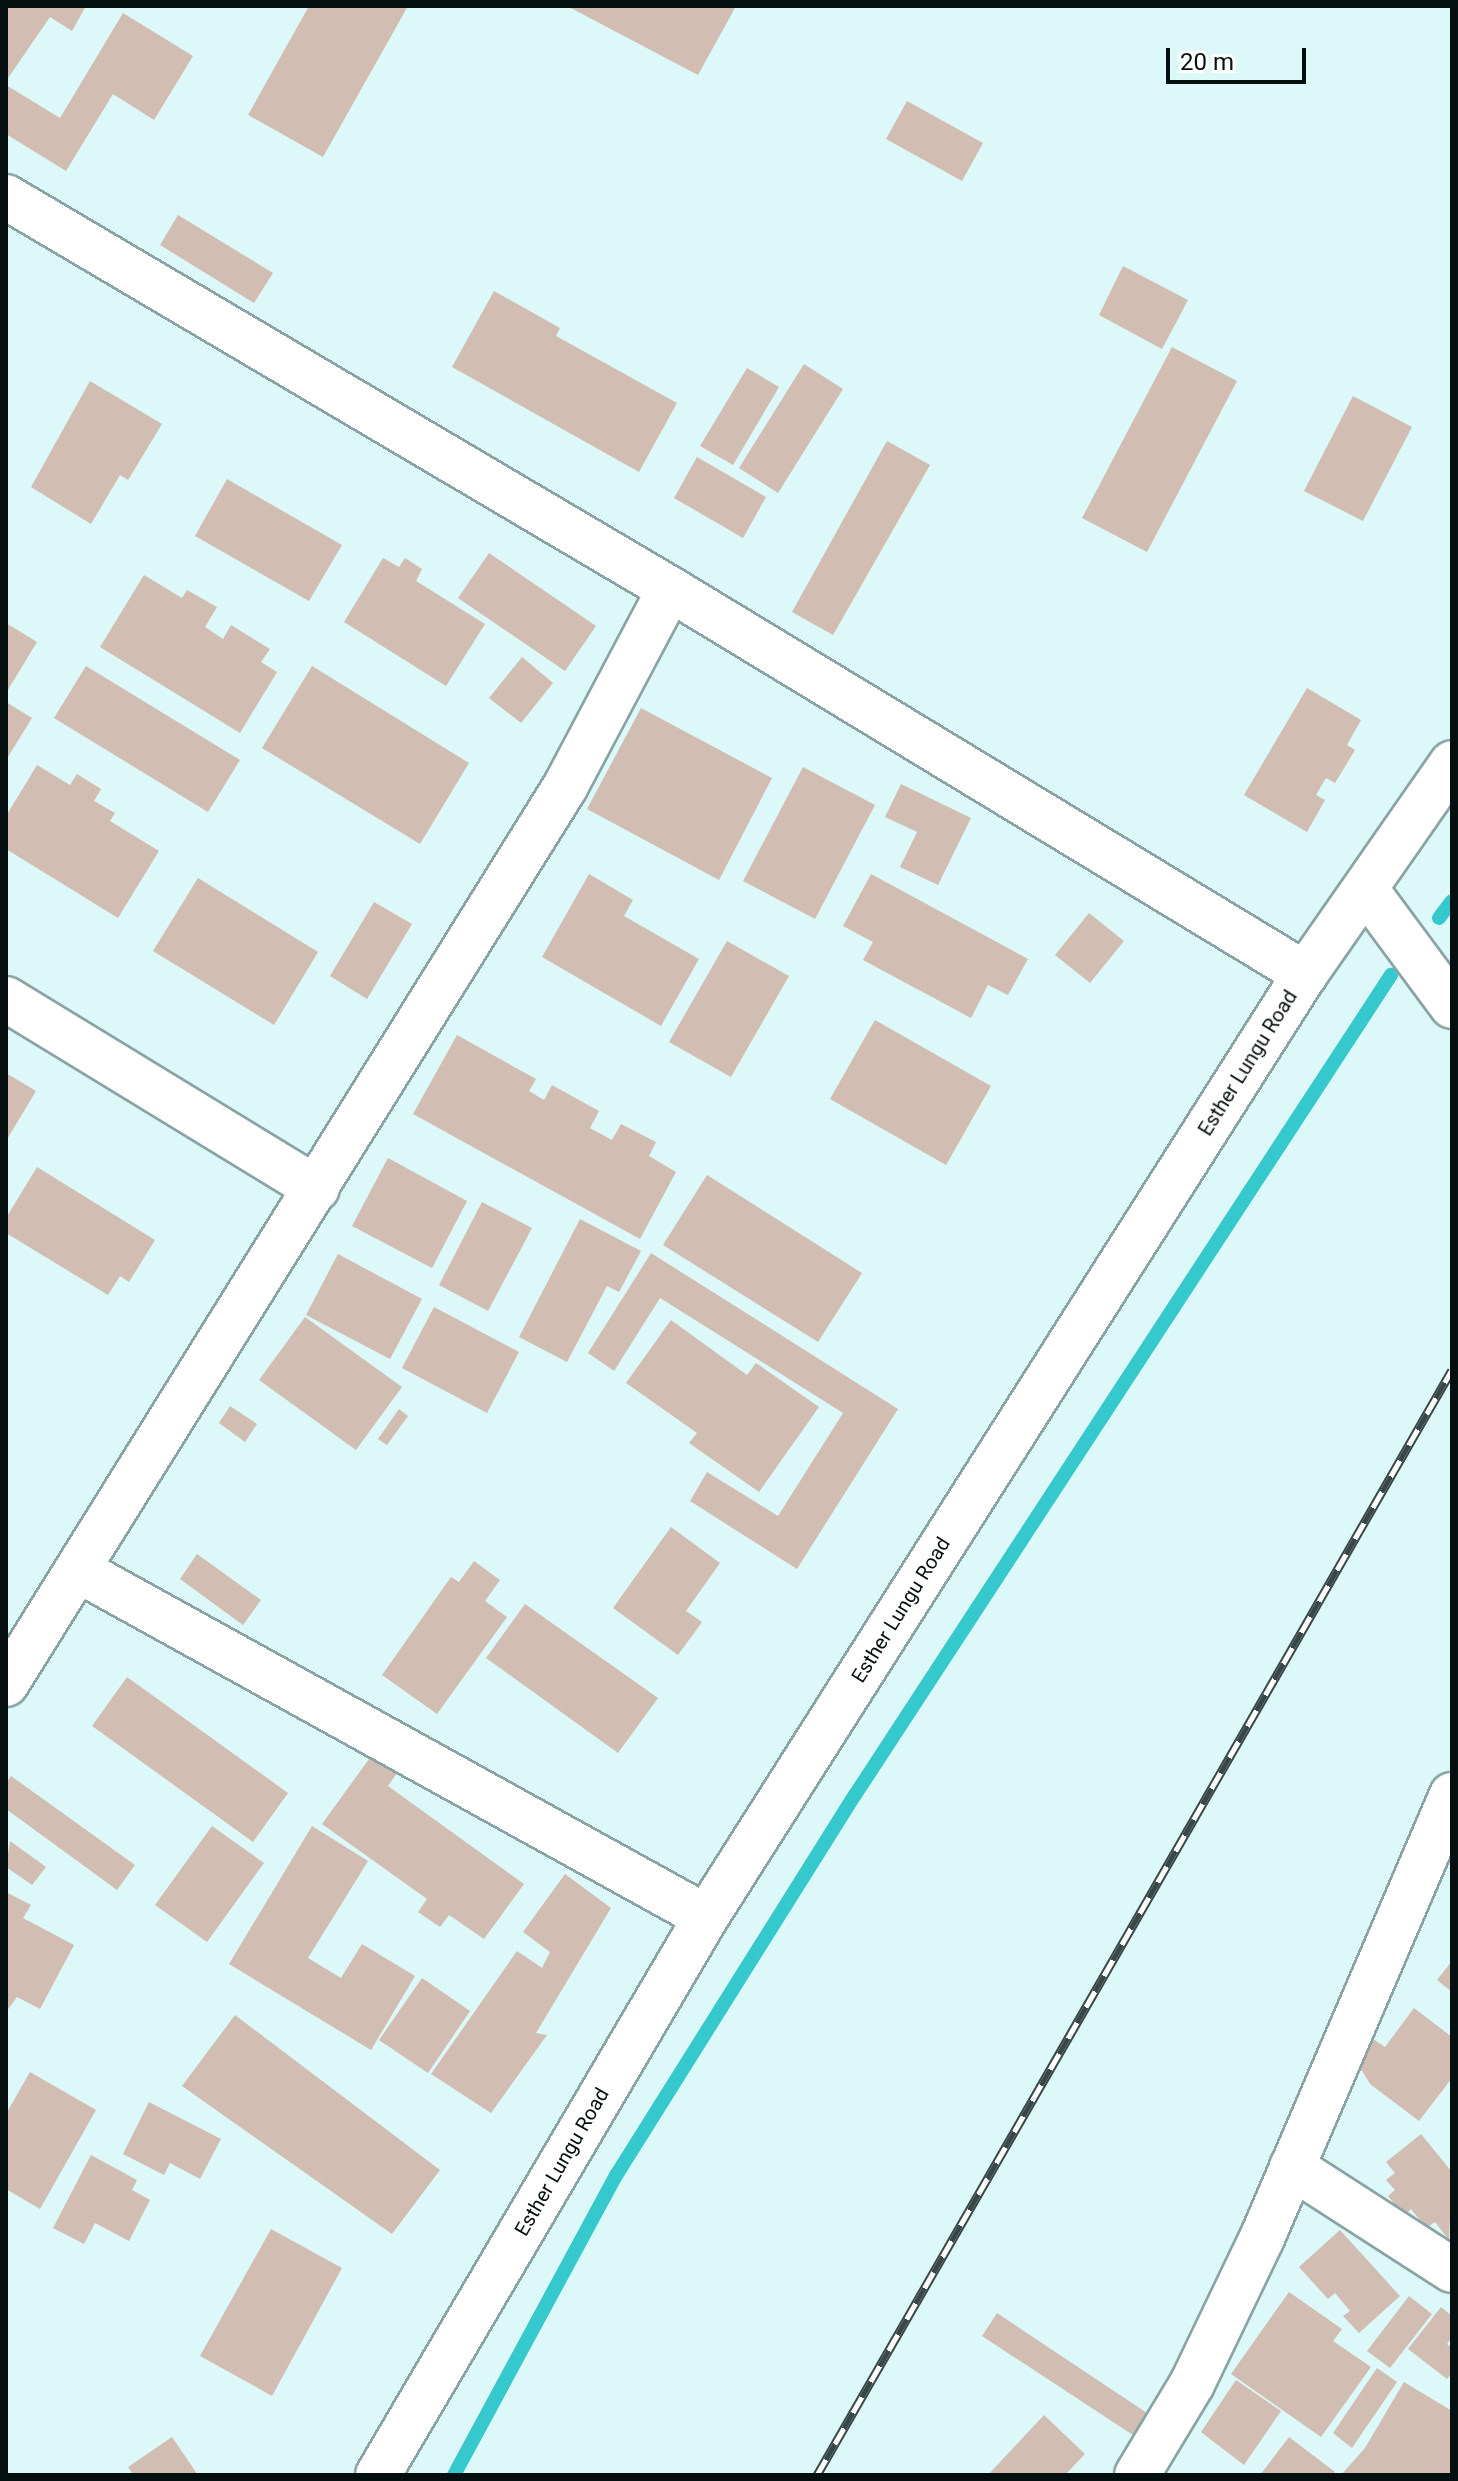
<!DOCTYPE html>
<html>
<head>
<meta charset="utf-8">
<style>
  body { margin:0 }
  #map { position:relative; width:1458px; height:2481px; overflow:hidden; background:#ddf8f8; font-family:Roboto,sans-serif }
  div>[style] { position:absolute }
  .stream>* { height:14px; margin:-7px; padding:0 7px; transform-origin:7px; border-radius:7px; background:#35c8cc }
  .building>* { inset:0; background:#d1bdb1 }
  .roads { filter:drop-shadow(2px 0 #8aa3a4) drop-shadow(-2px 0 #8aa3a4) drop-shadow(0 2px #8aa3a4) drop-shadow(0 -2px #8aa3a4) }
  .minor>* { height:44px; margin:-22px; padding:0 22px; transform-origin:22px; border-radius:22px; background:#fff }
  .tertiary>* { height:44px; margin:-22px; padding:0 22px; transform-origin:22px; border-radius:22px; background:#fff }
  .rail>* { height:9px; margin-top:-4.5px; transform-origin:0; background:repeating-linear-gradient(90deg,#fff 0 18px,#3a4748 0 36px); box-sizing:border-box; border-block:2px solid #3a4748 }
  span { translate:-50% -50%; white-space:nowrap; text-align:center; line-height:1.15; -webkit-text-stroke:7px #fff; paint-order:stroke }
  .street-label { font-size:20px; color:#060f10 }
  .frame { position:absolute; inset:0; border:8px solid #060f10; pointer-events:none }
  .scale { position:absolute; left:1166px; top:48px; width:140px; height:36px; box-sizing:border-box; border:4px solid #060f10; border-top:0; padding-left:10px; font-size:24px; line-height:28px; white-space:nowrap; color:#060f10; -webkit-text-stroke:6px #fff; paint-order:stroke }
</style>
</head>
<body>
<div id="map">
  <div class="stream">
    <div style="left:1439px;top:918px;width:21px;rotate:-53deg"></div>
    <div style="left:454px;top:2475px;width:342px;rotate:-61.6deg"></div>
    <div style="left:617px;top:2174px;width:448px;rotate:-57.9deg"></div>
    <div style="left:855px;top:1795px;width:980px;rotate:-56.83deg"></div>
  </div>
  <div class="building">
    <div style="clip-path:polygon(6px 6px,86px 6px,72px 31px,50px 17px,6px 81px)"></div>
    <div style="clip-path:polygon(309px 6px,408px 6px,323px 157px,248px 115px)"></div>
    <div style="clip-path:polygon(567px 6px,736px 6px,698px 75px)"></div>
    <div style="clip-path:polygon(123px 13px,193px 56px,154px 120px,113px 94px,66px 171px,6px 134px,6px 85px,60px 118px)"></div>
    <div style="clip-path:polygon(907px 101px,983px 143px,962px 181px,886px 139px)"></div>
    <div style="clip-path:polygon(178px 215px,273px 273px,254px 303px,160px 245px)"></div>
    <div style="clip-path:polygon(1123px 266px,1188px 300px,1162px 349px,1099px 315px)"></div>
    <div style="clip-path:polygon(494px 291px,560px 328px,556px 336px,677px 403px,639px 472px,452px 367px)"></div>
    <div style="clip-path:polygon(1172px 347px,1237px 381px,1147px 552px,1082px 518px)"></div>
    <div style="clip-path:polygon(804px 364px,843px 389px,778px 493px,739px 468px)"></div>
    <div style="clip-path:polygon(747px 368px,779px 387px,733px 465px,700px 446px)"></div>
    <div style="clip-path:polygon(90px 381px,162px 424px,128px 480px,120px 475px,91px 524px,31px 487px)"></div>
    <div style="clip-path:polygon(1353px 396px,1412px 427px,1363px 521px,1304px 491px)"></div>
    <div style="clip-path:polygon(887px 441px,930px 465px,833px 635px,792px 612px)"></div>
    <div style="clip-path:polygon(697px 457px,766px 497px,743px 538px,674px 498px)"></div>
    <div style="clip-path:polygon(227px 479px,342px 545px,309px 601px,195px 536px)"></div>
    <div style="clip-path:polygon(489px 553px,596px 626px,565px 671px,458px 598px)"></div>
    <div style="clip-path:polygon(383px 558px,399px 567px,405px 558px,422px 569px,416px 581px,485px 624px,446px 686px,344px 622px)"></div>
    <div style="clip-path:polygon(144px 575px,182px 598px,187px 590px,217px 607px,205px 627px,223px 639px,231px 625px,270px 649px,261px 662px,277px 672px,240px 733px,100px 647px)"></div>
    <div style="clip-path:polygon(6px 623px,37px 642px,6px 693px)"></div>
    <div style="clip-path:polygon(522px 657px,553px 683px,521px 723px,489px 698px)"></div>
    <div style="clip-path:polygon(86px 666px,240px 760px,208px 812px,54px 718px)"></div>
    <div style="clip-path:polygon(312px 666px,469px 763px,420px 844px,262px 748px)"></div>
    <div style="clip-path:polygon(1307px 688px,1361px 720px,1347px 745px,1355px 750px,1335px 783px,1326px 778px,1316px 795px,1325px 800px,1307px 832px,1244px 795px)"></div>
    <div style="clip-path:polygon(6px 702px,32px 718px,6px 760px)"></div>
    <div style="clip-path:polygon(641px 708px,772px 778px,719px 880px,587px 809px)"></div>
    <div style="clip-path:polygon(37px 765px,70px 785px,77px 774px,101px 789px,94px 801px,115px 813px,110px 821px,159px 851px,118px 918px,6px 849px,6px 816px)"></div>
    <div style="clip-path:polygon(803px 767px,875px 805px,815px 919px,743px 881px)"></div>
    <div style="clip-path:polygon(901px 784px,971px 818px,938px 885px,900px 867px,917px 832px,885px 817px)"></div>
    <div style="clip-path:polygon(589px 874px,633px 900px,624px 916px,699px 959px,661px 1026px,542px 957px)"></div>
    <div style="clip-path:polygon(871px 874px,1028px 959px,1008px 995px,988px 985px,971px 1018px,863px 960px,873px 942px,843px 926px)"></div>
    <div style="clip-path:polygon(198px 878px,318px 952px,274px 1025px,153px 951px)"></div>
    <div style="clip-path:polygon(374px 902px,412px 924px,367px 999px,330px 976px)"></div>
    <div style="clip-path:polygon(1089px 913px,1124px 941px,1090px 983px,1055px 955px)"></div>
    <div style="clip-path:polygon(727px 941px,789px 976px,731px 1077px,669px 1042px)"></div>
    <div style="clip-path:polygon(875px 1020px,991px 1086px,946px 1165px,830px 1099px)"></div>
    <div style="clip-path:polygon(457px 1035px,536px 1079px,529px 1091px,544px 1100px,552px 1085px,599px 1111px,590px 1128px,612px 1140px,621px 1124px,656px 1142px,649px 1156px,676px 1172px,640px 1239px,413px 1114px)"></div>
    <div style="clip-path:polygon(6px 1073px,36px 1091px,6px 1141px)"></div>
    <div style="clip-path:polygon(388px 1158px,467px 1201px,432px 1268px,352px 1226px)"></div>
    <div style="clip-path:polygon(37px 1167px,155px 1240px,129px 1282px,120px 1276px,108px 1295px,6px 1233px,6px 1218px)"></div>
    <div style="clip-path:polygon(707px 1175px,862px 1273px,818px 1342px,663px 1245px)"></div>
    <div style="clip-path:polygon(482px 1202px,532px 1228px,488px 1311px,439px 1285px)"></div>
    <div style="clip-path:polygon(580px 1219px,641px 1251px,619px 1292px,607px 1286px,567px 1362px,519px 1337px)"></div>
    <div style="clip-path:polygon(651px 1253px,898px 1409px,797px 1569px,690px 1501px,707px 1472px,778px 1516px,843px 1413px,660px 1298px,614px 1371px,588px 1353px)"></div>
    <div style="clip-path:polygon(338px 1254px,422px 1299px,390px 1359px,306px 1315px)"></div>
    <div style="clip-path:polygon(434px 1307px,519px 1352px,487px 1413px,402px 1368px)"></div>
    <div style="clip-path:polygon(305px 1317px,402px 1387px,356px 1450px,259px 1380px)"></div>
    <div style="clip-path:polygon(671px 1320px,747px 1375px,756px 1363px,819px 1407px,759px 1492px,689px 1443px,697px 1433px,626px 1383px)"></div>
    <div style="clip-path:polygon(230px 1406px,257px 1424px,245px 1442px,219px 1423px)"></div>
    <div style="clip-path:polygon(399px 1409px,408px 1416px,387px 1445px,378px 1439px)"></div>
    <div style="clip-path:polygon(671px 1527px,720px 1563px,686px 1611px,702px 1622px,678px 1655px,613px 1608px)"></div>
    <div style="clip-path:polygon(197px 1554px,261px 1600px,243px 1625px,180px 1579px)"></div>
    <div style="clip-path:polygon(474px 1561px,500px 1580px,485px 1601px,507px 1617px,437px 1714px,382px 1675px,451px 1577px,459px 1582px)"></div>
    <div style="clip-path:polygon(525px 1604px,658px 1698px,618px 1753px,486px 1658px)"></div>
    <div style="clip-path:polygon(127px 1677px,288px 1793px,253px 1842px,92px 1726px)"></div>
    <div style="clip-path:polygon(377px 1748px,402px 1766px,388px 1786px,524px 1884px,484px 1939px,449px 1915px,440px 1927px,418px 1912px,427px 1899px,322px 1824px)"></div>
    <div style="clip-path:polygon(11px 1776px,135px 1865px,117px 1890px,6px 1809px,6px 1783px)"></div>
    <div style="clip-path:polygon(212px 1826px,264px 1863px,207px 1942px,155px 1905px)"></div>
    <div style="clip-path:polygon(312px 1826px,368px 1861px,308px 1958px,341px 1978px,362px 1944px,415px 1976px,371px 2050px,229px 1964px)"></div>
    <div style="clip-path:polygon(10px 1841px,46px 1867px,32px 1885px,6px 1867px)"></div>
    <div style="clip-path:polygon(565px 1874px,611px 1908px,536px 2033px,547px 2035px,491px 2113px,431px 2074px,517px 1951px,542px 1968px,550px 1952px,523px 1932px)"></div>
    <div style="clip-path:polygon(6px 1892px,31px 1905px,23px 1918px,74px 1945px,40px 2009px,17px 1997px,6px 2012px)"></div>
    <div style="clip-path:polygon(1452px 1961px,1452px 1992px,1437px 1980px)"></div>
    <div style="clip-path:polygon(422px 1978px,470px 2011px,428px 2073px,379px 2040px)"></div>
    <div style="clip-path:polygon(1414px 2008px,1452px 2037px,1452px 2078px,1419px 2121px,1370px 2084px,1356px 2061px,1373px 2039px,1385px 2047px)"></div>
    <div style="clip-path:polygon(235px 2015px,440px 2170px,392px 2234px,182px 2086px)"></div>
    <div style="clip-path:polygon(30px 2072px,96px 2110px,40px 2209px,6px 2189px,6px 2114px)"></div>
    <div style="clip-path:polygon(149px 2102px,221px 2139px,200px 2179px,170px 2163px,164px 2175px,123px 2154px)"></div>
    <div style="clip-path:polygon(1421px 2134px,1452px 2172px,1449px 2240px,1435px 2222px,1426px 2228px,1411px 2209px,1404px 2216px,1388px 2196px,1395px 2190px,1386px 2180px,1395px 2173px,1386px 2162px)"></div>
    <div style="clip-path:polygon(91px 2155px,137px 2180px,132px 2190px,150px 2200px,129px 2241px,95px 2223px,84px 2244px,53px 2228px)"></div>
    <div style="clip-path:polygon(271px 2229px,342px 2268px,272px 2396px,200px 2356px)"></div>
    <div style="clip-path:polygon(1340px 2230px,1400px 2296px,1359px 2333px,1343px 2316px,1350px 2311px,1335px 2293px,1328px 2299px,1299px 2267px)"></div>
    <div style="clip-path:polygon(1289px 2292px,1342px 2329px,1333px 2341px,1371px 2367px,1321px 2437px,1231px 2374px)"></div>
    <div style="clip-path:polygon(1409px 2296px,1432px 2314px,1390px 2368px,1367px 2351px)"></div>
    <div style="clip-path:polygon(1441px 2307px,1452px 2316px,1452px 2337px,1447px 2344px,1452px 2348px,1452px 2373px,1447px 2379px,1408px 2349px)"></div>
    <div style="clip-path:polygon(997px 2313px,1156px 2419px,1142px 2441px,982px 2336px)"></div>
    <div style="clip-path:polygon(1377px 2368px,1397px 2382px,1352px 2448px,1333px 2433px)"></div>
    <div style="clip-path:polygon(1236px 2380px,1281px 2411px,1244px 2465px,1201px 2432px)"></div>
    <div style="clip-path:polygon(1404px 2382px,1452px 2411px,1452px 2475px,1341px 2475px,1365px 2448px)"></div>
    <div style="clip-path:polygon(1044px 2415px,1085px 2454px,1065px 2475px,988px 2475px)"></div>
    <div style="clip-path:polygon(172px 2437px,198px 2475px,133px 2475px,128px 2467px)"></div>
    <div style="clip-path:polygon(1289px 2437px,1335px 2472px,1333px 2475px,1260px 2475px)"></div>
  </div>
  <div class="roads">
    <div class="minor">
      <div style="left:6px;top:197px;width:771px;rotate:30.56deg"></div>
      <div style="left:670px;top:589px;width:743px;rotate:31.23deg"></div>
      <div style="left:1367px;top:891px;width:143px;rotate:53.5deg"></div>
      <div style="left:6px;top:999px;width:364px;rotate:31.4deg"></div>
      <div style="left:78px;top:1570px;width:717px;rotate:28.92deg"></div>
      <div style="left:6px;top:1684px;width:1057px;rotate:-58.07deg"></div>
      <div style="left:565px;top:787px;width:224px;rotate:-62.1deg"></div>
      <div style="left:1292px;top:2167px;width:190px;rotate:32.8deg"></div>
      <div style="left:1137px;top:2475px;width:106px;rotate:-58.9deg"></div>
      <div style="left:1192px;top:2384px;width:162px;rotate:-64.4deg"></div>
      <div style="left:1262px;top:2238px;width:482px;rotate:-66.8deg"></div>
    </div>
    <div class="tertiary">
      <div style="left:378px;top:2475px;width:647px;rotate:-59.55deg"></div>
      <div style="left:706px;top:1917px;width:1117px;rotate:-57.58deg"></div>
      <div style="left:1305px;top:974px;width:257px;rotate:-55.1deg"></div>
    </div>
  </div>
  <div class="rail">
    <div style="left:817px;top:2475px;width:1274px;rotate:-60.12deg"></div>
  </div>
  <div class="street-label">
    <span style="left:1248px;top:1063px;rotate:-58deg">Esther Lungu Road</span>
    <span style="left:901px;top:1610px;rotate:-58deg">Esther Lungu Road</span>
    <span style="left:562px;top:2162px;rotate:-60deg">Esther Lungu Road</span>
  </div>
  <div class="frame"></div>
  <div class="scale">20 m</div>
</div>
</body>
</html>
